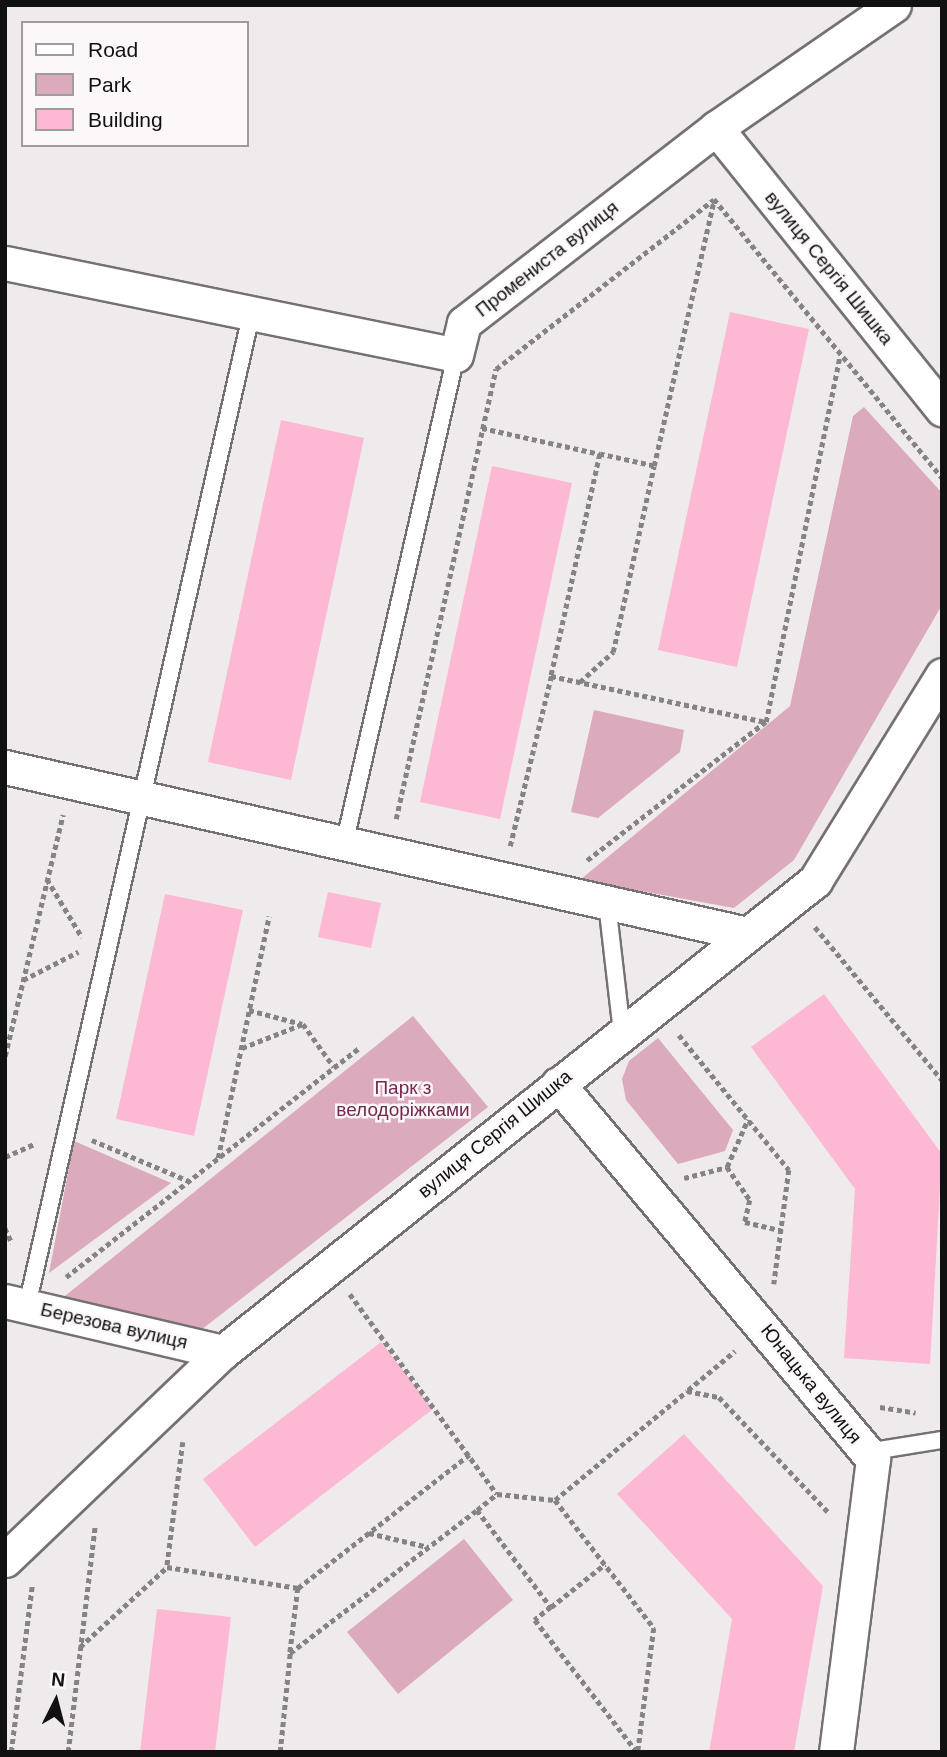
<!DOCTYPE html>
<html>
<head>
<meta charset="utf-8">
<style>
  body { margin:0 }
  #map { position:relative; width:947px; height:1757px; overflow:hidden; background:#efeaec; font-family:Arial,sans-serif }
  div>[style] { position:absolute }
  .green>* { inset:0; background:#dbaabd }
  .building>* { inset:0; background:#fdb8d3 }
  .path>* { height:4.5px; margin-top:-2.25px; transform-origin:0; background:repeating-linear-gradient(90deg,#868384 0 5px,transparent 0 8.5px) }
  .roads { filter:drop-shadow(2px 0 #757173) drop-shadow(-2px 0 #757173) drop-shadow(0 2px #757173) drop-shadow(0 -2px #757173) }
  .lane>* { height:16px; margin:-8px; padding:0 8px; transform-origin:8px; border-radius:8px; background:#fff }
  .street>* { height:33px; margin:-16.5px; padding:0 16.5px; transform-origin:16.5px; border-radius:16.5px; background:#fff }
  span { translate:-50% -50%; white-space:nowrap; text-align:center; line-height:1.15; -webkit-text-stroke:5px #fcf8f9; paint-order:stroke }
  .street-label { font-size:19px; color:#121111 }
  .park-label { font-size:19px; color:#75284d }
  .frame { position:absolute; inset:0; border:7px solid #121111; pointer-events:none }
  .legend { position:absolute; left:21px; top:21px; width:228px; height:126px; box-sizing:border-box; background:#fcf8f9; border:2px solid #9e9c9c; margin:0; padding:9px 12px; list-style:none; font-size:21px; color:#121111 }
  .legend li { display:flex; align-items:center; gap:14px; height:35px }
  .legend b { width:35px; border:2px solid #9e9c9c }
  .north { position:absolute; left:21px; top:1666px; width:70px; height:70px; -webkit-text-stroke:5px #fcf8f9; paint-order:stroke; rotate:6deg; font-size:19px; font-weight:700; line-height:28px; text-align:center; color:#121111 }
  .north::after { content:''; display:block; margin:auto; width:24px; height:32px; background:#121111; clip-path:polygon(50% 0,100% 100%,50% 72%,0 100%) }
</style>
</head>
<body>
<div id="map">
  <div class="green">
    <div style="clip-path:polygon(864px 407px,942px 493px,942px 605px,794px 860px,734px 908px,580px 880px,790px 706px,853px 416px)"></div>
    <div style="clip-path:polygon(594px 710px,684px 730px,680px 752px,598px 818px,571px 812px)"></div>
    <div style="clip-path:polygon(413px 1016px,488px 1107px,192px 1337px,55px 1304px)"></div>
    <div style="clip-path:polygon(658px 1038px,733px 1130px,725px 1151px,678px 1164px,626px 1100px,622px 1079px,629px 1061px)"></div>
    <div style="clip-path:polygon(74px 1141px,171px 1183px,49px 1273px)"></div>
    <div style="clip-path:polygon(464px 1539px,513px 1600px,398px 1694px,347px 1632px)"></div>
  </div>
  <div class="building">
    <div style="clip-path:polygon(730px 312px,809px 329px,737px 667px,658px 650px)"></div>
    <div style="clip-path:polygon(281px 420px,364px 438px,291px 780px,208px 762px)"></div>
    <div style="clip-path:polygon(492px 466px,572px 483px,500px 819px,420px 802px)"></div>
    <div style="clip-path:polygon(328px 892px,381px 903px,371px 948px,318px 937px)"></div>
    <div style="clip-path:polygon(165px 894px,243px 910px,194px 1136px,116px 1119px)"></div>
    <div style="clip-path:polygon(824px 994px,942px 1154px,930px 1364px,844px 1358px,855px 1189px,751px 1047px)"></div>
    <div style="clip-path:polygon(381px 1342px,433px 1409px,255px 1547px,203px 1479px)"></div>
    <div style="clip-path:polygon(684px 1434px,823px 1586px,794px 1752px,709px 1752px,732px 1619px,617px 1494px)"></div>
    <div style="clip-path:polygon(157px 1609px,231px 1617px,215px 1752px,140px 1752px)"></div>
  </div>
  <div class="path">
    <div style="left:482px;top:428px;width:121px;rotate:12.4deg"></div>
    <div style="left:600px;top:454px;width:227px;rotate:102.4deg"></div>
    <div style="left:654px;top:466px;width:273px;rotate:-77.3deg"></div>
    <div style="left:580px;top:682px;width:45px;rotate:-42.3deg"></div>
    <div style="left:613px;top:652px;width:190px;rotate:-77.6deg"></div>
    <div style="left:654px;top:466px;width:55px;rotate:-167.5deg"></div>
    <div style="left:766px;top:722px;width:373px;rotate:-78.6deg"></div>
    <div style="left:396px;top:819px;width:461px;rotate:-77.5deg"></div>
    <div style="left:496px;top:369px;width:276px;rotate:-37.9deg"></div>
    <div style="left:714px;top:199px;width:360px;rotate:50.7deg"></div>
    <div style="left:510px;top:846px;width:175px;rotate:-76.4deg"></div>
    <div style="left:551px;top:676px;width:220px;rotate:12.1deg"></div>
    <div style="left:766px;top:722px;width:227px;rotate:142.2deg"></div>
    <div style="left:47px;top:879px;width:68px;rotate:58.9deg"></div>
    <div style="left:815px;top:927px;width:199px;rotate:50.3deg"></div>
    <div style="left:23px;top:980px;width:62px;rotate:-27deg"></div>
    <div style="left:249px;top:1010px;width:55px;rotate:14.8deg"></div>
    <div style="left:679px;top:1035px;width:174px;rotate:50.8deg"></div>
    <div style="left:789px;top:1170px;width:115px;rotate:97.5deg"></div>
    <div style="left:242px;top:1048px;width:66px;rotate:-21.5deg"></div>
    <div style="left:303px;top:1024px;width:53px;rotate:54.2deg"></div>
    <div style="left:5px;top:1056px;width:248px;rotate:-76.5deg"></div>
    <div style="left:92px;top:1140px;width:105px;rotate:22.9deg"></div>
    <div style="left:5px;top:1157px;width:34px;rotate:-24deg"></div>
    <div style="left:218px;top:1158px;width:247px;rotate:-78.1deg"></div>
    <div style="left:727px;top:1167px;width:40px;rotate:55.1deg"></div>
    <div style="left:750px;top:1200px;width:23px;rotate:103deg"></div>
    <div style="left:745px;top:1222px;width:37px;rotate:13deg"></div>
    <div style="left:684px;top:1178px;width:44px;rotate:-14.3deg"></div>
    <div style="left:727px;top:1167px;width:52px;rotate:-66.4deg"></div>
    <div style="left:5px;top:1228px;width:17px;rotate:65deg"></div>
    <div style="left:66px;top:1277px;width:373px;rotate:-38deg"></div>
    <div style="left:350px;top:1294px;width:248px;rotate:53.7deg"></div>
    <div style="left:688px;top:1390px;width:61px;rotate:-39.7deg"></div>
    <div style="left:880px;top:1407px;width:36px;rotate:9deg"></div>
    <div style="left:183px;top:1442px;width:126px;rotate:97.3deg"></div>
    <div style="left:167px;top:1567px;width:133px;rotate:9.1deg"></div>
    <div style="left:298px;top:1588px;width:65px;rotate:97deg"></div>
    <div style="left:555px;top:1500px;width:171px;rotate:-39.5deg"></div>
    <div style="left:687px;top:1391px;width:33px;rotate:11deg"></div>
    <div style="left:719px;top:1397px;width:160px;rotate:46.5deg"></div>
    <div style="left:477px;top:1510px;width:26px;rotate:-39deg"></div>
    <div style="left:497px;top:1494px;width:58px;rotate:5.9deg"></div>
    <div style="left:555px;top:1500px;width:162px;rotate:52.3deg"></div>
    <div style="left:654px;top:1628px;width:125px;rotate:97.4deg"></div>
    <div style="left:369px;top:1533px;width:61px;rotate:13.3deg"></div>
    <div style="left:298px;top:1588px;width:217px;rotate:-37.9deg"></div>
    <div style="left:551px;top:1607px;width:69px;rotate:-38.5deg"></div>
    <div style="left:80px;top:1647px;width:118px;rotate:-42.6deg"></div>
    <div style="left:11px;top:1752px;width:168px;rotate:-82.8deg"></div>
    <div style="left:68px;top:1752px;width:227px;rotate:-83.2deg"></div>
    <div style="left:280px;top:1752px;width:100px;rotate:-84.2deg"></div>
    <div style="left:290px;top:1653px;width:235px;rotate:-37.4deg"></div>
    <div style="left:477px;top:1510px;width:122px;rotate:52.7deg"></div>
    <div style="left:551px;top:1607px;width:21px;rotate:141deg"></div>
    <div style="left:535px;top:1620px;width:167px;rotate:52.3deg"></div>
  </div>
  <div class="roads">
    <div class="lane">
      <div style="left:344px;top:845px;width:503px;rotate:-77.12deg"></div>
      <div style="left:607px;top:903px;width:131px;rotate:83.4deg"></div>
      <div style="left:27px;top:1306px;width:1016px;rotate:-77.26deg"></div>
      <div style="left:867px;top:1452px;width:76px;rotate:-9.1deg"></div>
    </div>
    <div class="street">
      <div style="left:716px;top:128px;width:361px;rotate:51.2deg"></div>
      <div style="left:5px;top:263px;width:460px;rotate:11.5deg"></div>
      <div style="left:456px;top:355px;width:33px;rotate:-76deg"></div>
      <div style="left:464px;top:323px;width:319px;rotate:-37.7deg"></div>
      <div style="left:716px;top:128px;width:216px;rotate:-34.6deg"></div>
      <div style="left:5px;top:767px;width:761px;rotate:12.68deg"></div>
      <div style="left:558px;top:1084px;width:490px;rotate:50deg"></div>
      <div style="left:873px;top:1459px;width:295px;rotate:97.2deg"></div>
      <div style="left:5px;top:1301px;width:224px;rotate:13.2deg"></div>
      <div style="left:5px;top:1560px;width:301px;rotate:-43.7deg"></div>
      <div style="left:223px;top:1352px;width:757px;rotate:-38.51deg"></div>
      <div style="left:815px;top:881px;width:242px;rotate:-58.3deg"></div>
    </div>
  </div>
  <div class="street-label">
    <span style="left:547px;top:259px;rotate:-38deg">Промениста вулиця</span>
    <span style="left:829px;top:268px;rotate:51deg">вулиця Сергія Шишка</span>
    <span style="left:495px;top:1134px;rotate:-39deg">вулиця Сергія Шишка</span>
    <span style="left:114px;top:1326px;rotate:13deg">Березова вулиця</span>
    <span style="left:811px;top:1384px;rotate:51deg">Юнацька вулиця</span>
  </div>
  <div class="park-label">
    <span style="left:403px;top:1099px">Парк з<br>велодоріжками</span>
  </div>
  <div class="frame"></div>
  <ul class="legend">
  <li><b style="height:9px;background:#fff"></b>Road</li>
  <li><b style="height:19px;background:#dbaabd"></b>Park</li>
  <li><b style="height:19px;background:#fdb8d3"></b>Building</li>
  </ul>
  <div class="north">N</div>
</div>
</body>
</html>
